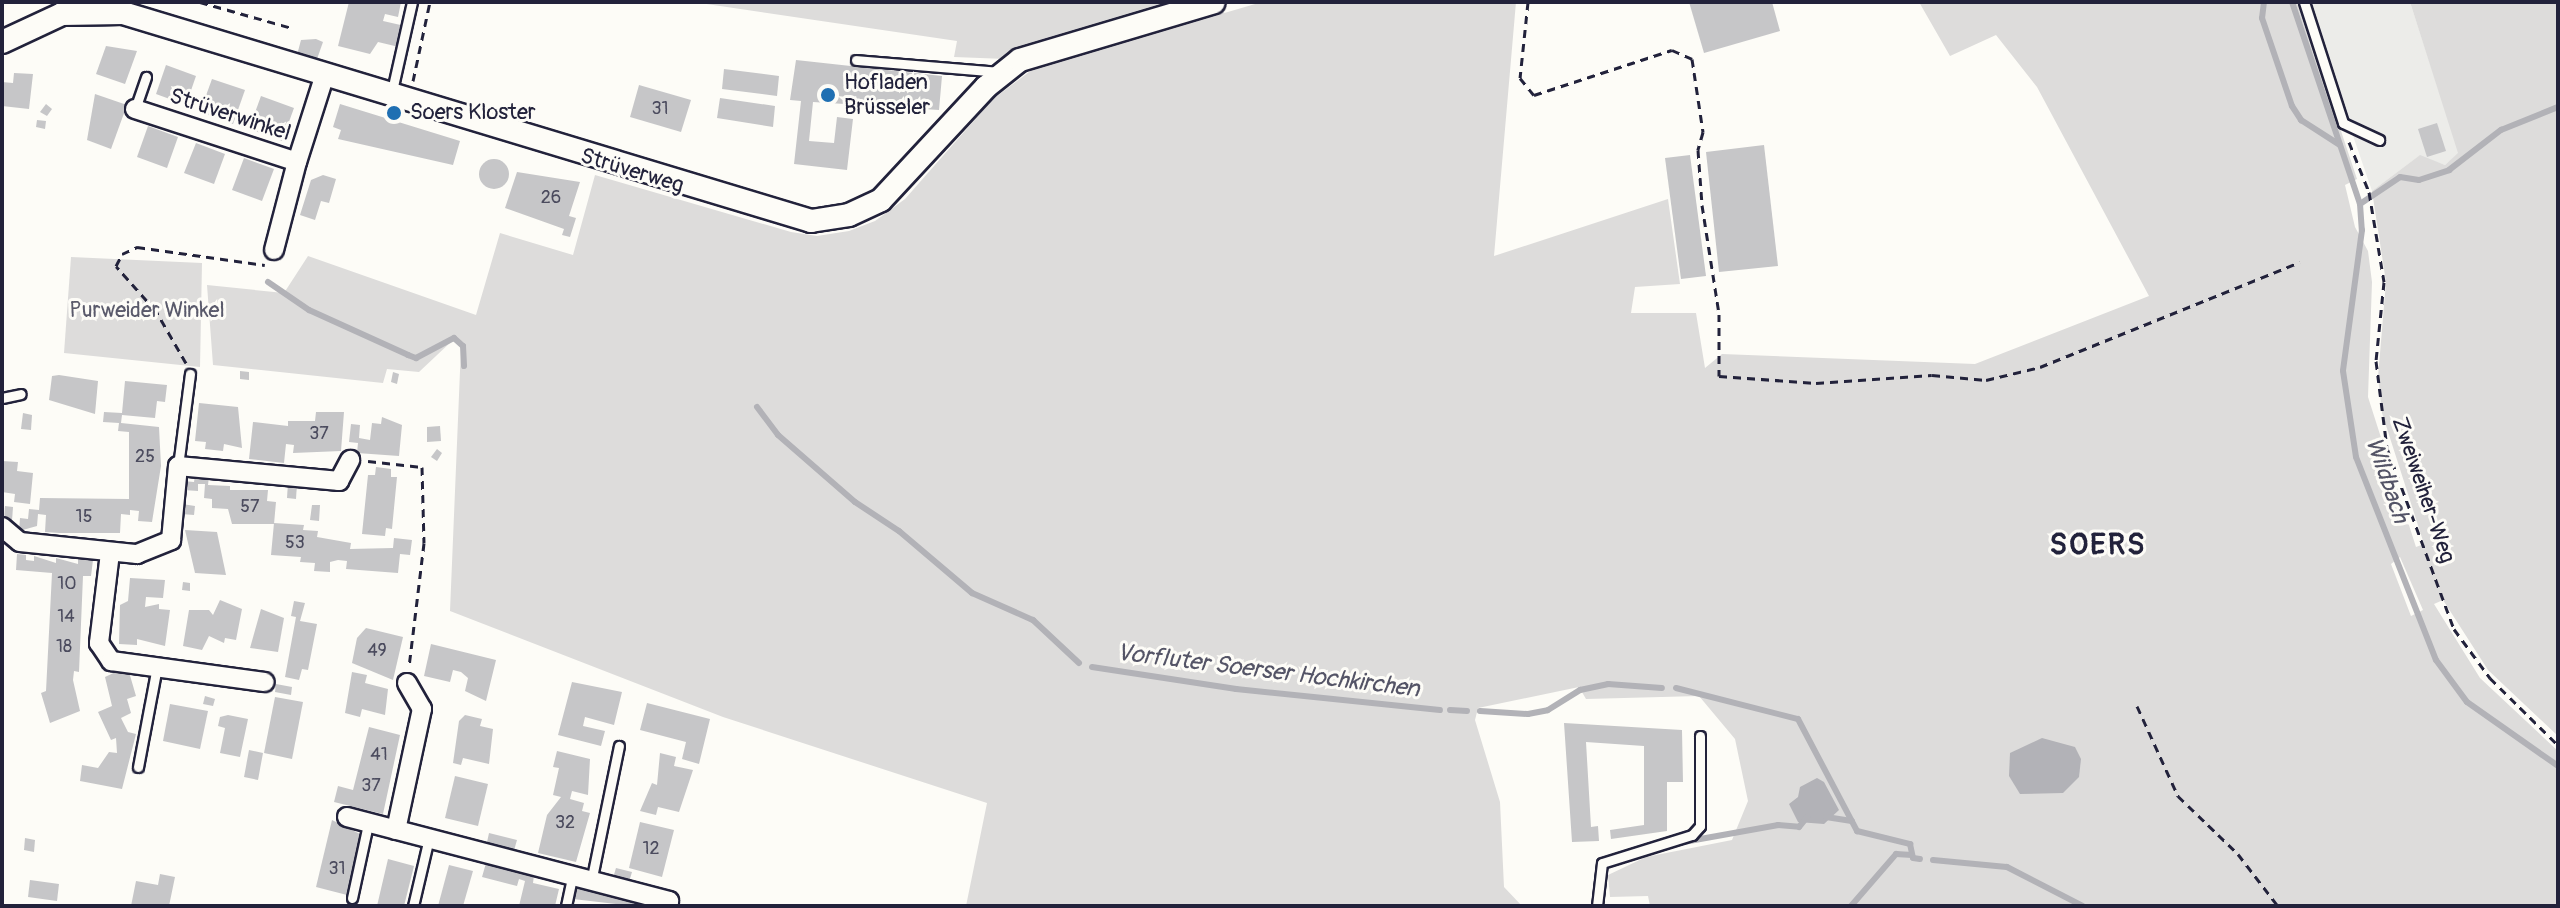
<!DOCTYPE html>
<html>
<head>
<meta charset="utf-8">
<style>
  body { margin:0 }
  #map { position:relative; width:2560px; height:908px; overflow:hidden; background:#fdfcf7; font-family:Pangolin,sans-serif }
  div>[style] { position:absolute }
  .built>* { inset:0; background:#ecece9 }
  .green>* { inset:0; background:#dddcdb }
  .water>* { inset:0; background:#b2b2b7 }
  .stream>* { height:6px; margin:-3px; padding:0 3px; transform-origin:3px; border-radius:3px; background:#b2b2b7 }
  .building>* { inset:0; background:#c6c6c8 }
  .round { border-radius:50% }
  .path>* { height:3px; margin-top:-1.5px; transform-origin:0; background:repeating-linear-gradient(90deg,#22223b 0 8px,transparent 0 14px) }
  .roads { filter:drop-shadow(2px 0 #22223b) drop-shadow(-2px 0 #22223b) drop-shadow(0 2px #22223b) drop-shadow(0 -2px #22223b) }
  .service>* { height:9px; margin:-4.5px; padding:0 4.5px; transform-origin:4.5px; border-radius:4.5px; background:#fdfcf7 }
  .minor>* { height:18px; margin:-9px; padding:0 9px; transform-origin:9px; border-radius:9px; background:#fdfcf7 }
  .tertiary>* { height:22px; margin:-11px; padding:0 11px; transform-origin:11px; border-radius:11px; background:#fdfcf7 }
  .dots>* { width:22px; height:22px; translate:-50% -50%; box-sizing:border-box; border:4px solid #fdfcf7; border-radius:50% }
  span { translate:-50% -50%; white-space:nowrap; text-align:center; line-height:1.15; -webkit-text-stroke:6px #fdfcf7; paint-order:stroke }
  .number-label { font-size:18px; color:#4b4b5e }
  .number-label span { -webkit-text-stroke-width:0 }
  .poi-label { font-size:22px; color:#22223b }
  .left { translate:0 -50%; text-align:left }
  .street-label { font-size:22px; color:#22223b }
  .park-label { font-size:22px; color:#5a5a6b }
  .water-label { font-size:24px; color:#545466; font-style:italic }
  .district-label { font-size:30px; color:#22223b; font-weight:700; letter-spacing:2px }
  .frame { position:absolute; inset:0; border:4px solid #22223b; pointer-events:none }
</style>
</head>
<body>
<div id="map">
  <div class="built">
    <div style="clip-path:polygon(2307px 2px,2410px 2px,2459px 153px,2445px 165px,2419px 156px,2372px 191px)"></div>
  </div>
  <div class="green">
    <div style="clip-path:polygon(693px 2px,1179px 2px,1054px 36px,1006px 59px,954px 57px,957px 41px)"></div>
    <div style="clip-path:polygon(evenodd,1262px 2px,1516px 2px,1494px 256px,1668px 199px,1680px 284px,1635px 287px,1631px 313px,1696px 313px,1705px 368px,1722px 354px,1975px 364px,2149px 296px,2037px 87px,1996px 35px,1950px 56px,1919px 2px,2298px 2px,2357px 179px,2345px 185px,2355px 227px,2368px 251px,2372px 282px,2368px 397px,2416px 547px,2424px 544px,2382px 413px,2378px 377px,2386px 282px,2372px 191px,2420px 155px,2445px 165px,2458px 153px,2410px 2px,2558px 2px,2558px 736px,2488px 670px,2443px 600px,2434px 604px,2480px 678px,2558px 751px,2558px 906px,1650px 906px,1648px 896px,1610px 897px,1608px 875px,1646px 857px,1732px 840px,1748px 801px,1735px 739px,1699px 696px,1586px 699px,1579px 687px,1478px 708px,1475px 720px,1500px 802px,1504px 887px,1522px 906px,966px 906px,987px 803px,723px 717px,450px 611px,461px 347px,453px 340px,419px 372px,387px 369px,383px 383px,213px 365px,207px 285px,284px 293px,308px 256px,476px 315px,500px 233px,573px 255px,595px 175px,791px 232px,817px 236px,849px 231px,875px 221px,905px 199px,993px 99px,1033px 69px,1262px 2px,2400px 557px,2423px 610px,2411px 616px,2391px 564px,2400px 557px)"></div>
    <div style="clip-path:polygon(71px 257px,202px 263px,200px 367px,64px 353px)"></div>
  </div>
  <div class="water">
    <div style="clip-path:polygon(2042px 738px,2075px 747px,2081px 759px,2079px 777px,2063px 793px,2020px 794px,2009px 776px,2010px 753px)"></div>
    <div style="clip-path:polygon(1817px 778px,1824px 782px,1839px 810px,1824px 824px,1798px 822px,1789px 804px,1798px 797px,1800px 787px)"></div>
  </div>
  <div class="stream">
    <div style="left:2264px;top:2px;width:16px;rotate:97deg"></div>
    <div style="left:2262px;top:18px;width:93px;rotate:71.2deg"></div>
    <div style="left:2292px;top:106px;width:17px;rotate:57deg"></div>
    <div style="left:2301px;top:120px;width:46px;rotate:32.7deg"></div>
    <div style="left:2292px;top:2px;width:213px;rotate:71.4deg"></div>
    <div style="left:2360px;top:204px;width:26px;rotate:86deg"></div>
    <div style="left:2362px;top:230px;width:142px;rotate:97.7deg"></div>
    <div style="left:2343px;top:371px;width:87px;rotate:81.4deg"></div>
    <div style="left:2356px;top:457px;width:218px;rotate:68.5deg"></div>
    <div style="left:2436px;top:660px;width:52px;rotate:53.6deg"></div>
    <div style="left:2467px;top:702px;width:111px;rotate:35.1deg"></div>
    <div style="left:2360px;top:204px;width:48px;rotate:-34deg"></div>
    <div style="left:2400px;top:177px;width:19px;rotate:9deg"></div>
    <div style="left:2419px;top:180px;width:32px;rotate:-18deg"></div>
    <div style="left:2449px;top:170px;width:66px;rotate:-37.6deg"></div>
    <div style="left:2501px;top:130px;width:61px;rotate:-22deg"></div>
    <div style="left:268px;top:282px;width:50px;rotate:34.3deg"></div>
    <div style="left:309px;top:310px;width:109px;rotate:24.4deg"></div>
    <div style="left:408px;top:355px;width:9px;rotate:21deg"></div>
    <div style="left:416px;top:358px;width:43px;rotate:-27.8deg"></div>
    <div style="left:454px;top:338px;width:12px;rotate:42deg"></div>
    <div style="left:463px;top:346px;width:20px;rotate:87deg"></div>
    <div style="left:757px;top:407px;width:35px;rotate:53deg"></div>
    <div style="left:778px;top:435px;width:102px;rotate:41deg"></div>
    <div style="left:855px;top:502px;width:53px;rotate:33.4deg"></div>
    <div style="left:899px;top:531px;width:96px;rotate:40.3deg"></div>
    <div style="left:972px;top:593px;width:67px;rotate:23.9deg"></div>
    <div style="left:1033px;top:620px;width:63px;rotate:43.1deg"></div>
    <div style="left:1092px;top:667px;width:146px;rotate:8.7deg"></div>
    <div style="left:1236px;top:689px;width:205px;rotate:5.9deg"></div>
    <div style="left:1676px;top:688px;width:126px;rotate:14.3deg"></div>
    <div style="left:1798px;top:719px;width:127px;rotate:62.2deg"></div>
    <div style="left:1857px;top:831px;width:55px;rotate:13.8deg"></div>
    <div style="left:1910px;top:844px;width:14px;rotate:78deg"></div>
    <div style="left:1913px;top:858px;width:7px;rotate:8deg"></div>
    <div style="left:1450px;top:710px;width:17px;rotate:3deg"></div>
    <div style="left:1480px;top:711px;width:48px;rotate:3.6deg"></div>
    <div style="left:1528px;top:714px;width:20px;rotate:-11deg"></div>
    <div style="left:1548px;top:710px;width:38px;rotate:-32deg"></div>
    <div style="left:1580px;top:690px;width:29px;rotate:-12deg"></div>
    <div style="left:1608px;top:684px;width:54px;rotate:4.2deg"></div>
    <div style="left:1826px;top:817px;width:26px;rotate:9deg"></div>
    <div style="left:1678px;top:843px;width:102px;rotate:-10.2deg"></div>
    <div style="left:1778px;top:825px;width:21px;rotate:5deg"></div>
    <div style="left:1799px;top:827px;width:13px;rotate:-51deg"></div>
    <div style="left:1933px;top:860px;width:74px;rotate:5.4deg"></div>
    <div style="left:2007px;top:867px;width:85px;rotate:27.2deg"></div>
    <div style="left:1851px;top:906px;width:69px;rotate:-49.1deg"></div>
    <div style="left:1896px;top:854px;width:16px;rotate:4deg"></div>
  </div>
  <div class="building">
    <div style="clip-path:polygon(349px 2px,401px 2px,398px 17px,385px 14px,383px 21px,405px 26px,399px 47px,378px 42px,370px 54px,338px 46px)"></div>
    <div style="clip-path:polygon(1689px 2px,1772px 2px,1780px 31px,1704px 53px)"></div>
    <div style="clip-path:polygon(316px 39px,323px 42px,317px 59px,297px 55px,301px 40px)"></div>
    <div style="clip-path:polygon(106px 46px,137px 51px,125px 84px,96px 74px)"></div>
    <div style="clip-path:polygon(796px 60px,942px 76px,939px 110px,813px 102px,809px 141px,834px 143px,837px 117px,853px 119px,847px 170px,794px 164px,801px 101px,790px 100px)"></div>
    <div style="clip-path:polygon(166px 65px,196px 76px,186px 105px,156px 94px)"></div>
    <div style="clip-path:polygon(724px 69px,779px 76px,777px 96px,722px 89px)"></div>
    <div style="clip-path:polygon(14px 73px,33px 74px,29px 109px,2px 106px,2px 82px,13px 83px)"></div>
    <div style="clip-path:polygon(212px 79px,245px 90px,233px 124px,200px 112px)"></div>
    <div style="clip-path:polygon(639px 85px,691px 100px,681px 132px,630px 117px)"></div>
    <div style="clip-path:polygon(95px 94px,127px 105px,111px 149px,87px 140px)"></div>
    <div style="clip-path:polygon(261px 96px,294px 108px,282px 141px,249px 129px)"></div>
    <div style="clip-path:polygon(720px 98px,775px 106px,773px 127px,717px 118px)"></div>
    <div style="clip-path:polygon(46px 104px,52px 109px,47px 116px,40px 112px)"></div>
    <div style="clip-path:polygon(340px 104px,460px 141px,453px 165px,338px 139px,341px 130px,333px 127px)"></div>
    <div style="clip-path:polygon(37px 120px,46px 121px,45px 129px,36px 127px)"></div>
    <div style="clip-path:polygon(2437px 123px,2446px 151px,2427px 157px,2418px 129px)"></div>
    <div style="clip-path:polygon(148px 126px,178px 137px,167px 168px,137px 157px)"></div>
    <div style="clip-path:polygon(196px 143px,225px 154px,214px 184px,184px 173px)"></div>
    <div style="clip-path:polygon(1764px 145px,1778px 266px,1719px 272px,1706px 152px)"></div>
    <div style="clip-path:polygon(1690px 155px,1706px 276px,1681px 279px,1665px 158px)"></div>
    <div style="clip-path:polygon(244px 158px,274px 169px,262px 201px,232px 190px)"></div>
    <div class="round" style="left:479px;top:159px;width:30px;height:30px"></div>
    <div style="clip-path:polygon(517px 172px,580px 182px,569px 216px,576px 218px,570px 237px,562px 235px,564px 229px,505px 208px)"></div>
    <div style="clip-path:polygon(323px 175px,336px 179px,329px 203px,321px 201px,315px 220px,300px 215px,311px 180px)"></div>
    <div style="clip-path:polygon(240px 371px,249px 372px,249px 380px,240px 379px)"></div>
    <div style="clip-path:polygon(393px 372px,399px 374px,397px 384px,391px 382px)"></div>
    <div style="clip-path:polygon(59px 375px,98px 381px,95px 414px,49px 400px,52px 376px)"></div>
    <div style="clip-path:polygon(125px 381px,167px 385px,165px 402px,157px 401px,155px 418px,122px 415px,121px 423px,159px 427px,161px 466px,152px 522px,138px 521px,139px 511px,130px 510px,130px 515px,121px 514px,120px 533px,60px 533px,45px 532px,46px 515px,38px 514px,37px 526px,19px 531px,20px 518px,28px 519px,29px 509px,39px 510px,40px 498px,129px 499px,129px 432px,118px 431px,119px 423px,103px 422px,104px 412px,122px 413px)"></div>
    <div style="clip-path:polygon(199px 403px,238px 407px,242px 448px,224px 444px,223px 451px,205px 449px,206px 442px,195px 441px)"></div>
    <div style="clip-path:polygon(316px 412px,344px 412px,341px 451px,293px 453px,294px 445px,286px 444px,284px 463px,249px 459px,253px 422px,288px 426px,288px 421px,315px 421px)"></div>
    <div style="clip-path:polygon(23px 413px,32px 415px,31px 430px,21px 429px)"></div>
    <div style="clip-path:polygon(382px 417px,402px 425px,399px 456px,357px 453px,358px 443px,349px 442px,351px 424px,360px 425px,359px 438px,370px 440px,372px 423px,381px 424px)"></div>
    <div style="clip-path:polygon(440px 426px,441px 441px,427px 442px,427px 427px)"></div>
    <div style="clip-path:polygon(437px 449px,442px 453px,437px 461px,431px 457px)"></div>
    <div style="clip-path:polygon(2px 461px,18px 462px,17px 471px,33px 473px,30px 504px,14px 502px,15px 494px,2px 492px)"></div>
    <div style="clip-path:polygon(376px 467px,391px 469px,391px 477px,397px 477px,392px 529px,386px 528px,385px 536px,362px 534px,368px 475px,375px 475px)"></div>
    <div style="clip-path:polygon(195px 475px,209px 476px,208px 485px,230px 486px,230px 490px,268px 490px,267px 501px,276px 502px,274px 524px,232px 524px,228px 509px,212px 508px,212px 499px,204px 498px,205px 484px,198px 484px,198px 491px,183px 490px,183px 481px,194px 482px)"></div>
    <div style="clip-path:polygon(288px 483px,297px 484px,296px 499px,287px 498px)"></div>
    <div style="clip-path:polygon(182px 504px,195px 506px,194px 515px,181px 514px)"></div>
    <div style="clip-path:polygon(312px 505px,320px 505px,319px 521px,310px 520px)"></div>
    <div style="clip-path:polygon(5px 506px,13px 507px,12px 521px,4px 520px)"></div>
    <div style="clip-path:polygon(274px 523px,304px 525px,303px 530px,318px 531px,317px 537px,351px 543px,350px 549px,393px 548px,394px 538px,412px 540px,410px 555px,400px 554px,398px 573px,346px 569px,347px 561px,338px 560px,330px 562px,330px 572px,314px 571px,315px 563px,300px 562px,301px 557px,271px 555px)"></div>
    <div style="clip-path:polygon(185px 530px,217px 532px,226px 575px,195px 573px)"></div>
    <div style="clip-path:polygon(17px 554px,26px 555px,26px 560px,34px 561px,34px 556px,56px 563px,56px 558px,78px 564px,78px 559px,93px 560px,91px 576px,83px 576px,79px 672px,74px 671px,73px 680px,80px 711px,50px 723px,41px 693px,46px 691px,52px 573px,16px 570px)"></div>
    <div style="clip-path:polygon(130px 578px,165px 580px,163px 598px,146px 597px,145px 607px,159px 604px,159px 609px,170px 610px,165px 646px,137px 639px,137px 645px,119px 644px,120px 605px,128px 601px)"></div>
    <div style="clip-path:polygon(183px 582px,190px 583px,190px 591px,182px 590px)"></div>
    <div style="clip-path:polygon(220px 600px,242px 609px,236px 640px,225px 638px,224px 643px,209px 636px,202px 650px,183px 646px,189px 610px,209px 610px,213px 615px)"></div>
    <div style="clip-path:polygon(294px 601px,305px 603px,300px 621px,317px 624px,308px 670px,302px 669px,299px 680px,285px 677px,296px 617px,291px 616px)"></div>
    <div style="clip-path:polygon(261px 609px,284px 618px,278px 652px,250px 648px)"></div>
    <div style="clip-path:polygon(366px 628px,403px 637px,393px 680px,352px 663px,357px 638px)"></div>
    <div style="clip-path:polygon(431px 644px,496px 660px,486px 701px,465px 691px,468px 678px,461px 672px,453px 670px,450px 682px,424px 676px)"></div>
    <div style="clip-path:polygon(122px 669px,129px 672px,136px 696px,127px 699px,131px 713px,121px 718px,128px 732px,136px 734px,122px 789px,80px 781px,82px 765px,98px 768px,109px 752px,117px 753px,116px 738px,111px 740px,98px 712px,112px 706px,105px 677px)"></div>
    <div style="clip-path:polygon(352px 672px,367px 675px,365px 683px,388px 689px,385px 715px,362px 709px,360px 717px,345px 713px)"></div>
    <div style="clip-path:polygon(572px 682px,622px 692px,614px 725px,585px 717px,583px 726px,605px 731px,601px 746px,558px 735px)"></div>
    <div style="clip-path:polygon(276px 684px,292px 687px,291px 695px,275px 692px)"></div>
    <div style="clip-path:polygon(205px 696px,215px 699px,213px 706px,203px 704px)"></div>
    <div style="clip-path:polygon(275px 697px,303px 702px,292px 759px,264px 753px)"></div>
    <div style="clip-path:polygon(647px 703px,710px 719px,699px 764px,682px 759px,686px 742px,640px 730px)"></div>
    <div style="clip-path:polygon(170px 704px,208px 711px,200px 749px,163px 741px)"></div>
    <div style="clip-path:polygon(228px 715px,248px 719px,240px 757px,220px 753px,225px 728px,218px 726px,220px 717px)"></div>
    <div style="clip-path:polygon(465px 715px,482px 719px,480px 726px,493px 729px,489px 764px,463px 758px,461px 765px,453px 763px,459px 721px)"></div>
    <div style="clip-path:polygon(1564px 723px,1682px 730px,1683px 782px,1667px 782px,1667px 831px,1611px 839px,1610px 830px,1644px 825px,1644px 746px,1586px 742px,1591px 827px,1598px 826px,1599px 841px,1572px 842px)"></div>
    <div style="clip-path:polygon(369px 727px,400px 735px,383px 814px,334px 802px,338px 786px,353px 790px)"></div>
    <div style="clip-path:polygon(249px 750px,263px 753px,258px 780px,244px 777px)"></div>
    <div style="clip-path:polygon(557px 751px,590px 759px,588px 795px,572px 791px,570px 799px,584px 803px,582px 811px,590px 813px,576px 862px,538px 853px,547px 815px,561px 797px,553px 795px,559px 768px,553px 767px)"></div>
    <div style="clip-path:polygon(660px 753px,676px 757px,674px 766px,693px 770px,679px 812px,658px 807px,656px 815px,640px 811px,652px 783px,657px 785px)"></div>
    <div style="clip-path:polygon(455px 776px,488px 784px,478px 826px,445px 818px)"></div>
    <div style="clip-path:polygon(332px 820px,362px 835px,347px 895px,316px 887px)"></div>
    <div style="clip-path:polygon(640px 822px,674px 830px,662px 877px,629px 868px)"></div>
    <div style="clip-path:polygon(489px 833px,517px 840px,513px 854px,486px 847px)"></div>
    <div style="clip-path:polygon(25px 838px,35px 840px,34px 852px,24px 850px)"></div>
    <div style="clip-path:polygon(388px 859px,414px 866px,404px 906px,377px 906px)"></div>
    <div style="clip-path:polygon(486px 863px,534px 875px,533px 883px,559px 889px,555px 906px,519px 906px,525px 881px,519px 879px,517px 886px,482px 877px)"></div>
    <div style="clip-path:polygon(449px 865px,473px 871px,463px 906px,438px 906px)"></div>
    <div style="clip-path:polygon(616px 868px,632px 872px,629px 882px,613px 878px)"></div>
    <div style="clip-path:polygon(160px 874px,175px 877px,169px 906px,131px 906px,136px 881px,158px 885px)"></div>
    <div style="clip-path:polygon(30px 880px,59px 884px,57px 901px,28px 897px)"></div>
    <div style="clip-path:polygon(576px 885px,634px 900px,633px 906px,573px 899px)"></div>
  </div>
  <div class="path">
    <div style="left:200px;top:2px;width:96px;rotate:15.8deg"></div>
    <div style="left:1528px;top:2px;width:76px;rotate:96deg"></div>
    <div style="left:1520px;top:78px;width:22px;rotate:51deg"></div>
    <div style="left:1534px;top:95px;width:145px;rotate:-18.1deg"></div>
    <div style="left:1672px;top:50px;width:22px;rotate:24deg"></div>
    <div style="left:1692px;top:59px;width:74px;rotate:81.4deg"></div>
    <div style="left:1703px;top:132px;width:19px;rotate:106deg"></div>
    <div style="left:1698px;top:150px;width:55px;rotate:85.8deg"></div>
    <div style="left:1702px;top:205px;width:110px;rotate:81.1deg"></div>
    <div style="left:1719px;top:314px;width:62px;rotate:90deg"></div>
    <div style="left:1719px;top:376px;width:97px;rotate:4.1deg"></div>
    <div style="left:1816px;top:383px;width:116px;rotate:-3.9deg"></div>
    <div style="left:1932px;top:375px;width:54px;rotate:5.3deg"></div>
    <div style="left:1986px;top:380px;width:56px;rotate:-13.5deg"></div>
    <div style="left:2040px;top:367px;width:280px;rotate:-22deg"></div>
    <div style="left:413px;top:81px;width:81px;rotate:-77.9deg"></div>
    <div style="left:2349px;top:142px;width:54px;rotate:68.2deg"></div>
    <div style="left:2369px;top:192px;width:91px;rotate:80.5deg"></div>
    <div style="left:2384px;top:282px;width:79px;rotate:95.8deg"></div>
    <div style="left:2376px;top:361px;width:88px;rotate:82.8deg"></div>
    <div style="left:2387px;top:448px;width:193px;rotate:69.7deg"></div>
    <div style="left:2454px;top:629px;width:61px;rotate:53.7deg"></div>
    <div style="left:2490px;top:678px;width:95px;rotate:44.6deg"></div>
    <div style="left:186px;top:363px;width:60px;rotate:-120deg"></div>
    <div style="left:156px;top:311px;width:60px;rotate:-131.6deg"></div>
    <div style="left:116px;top:266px;width:13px;rotate:-63deg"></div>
    <div style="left:122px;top:254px;width:17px;rotate:-25deg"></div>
    <div style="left:137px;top:247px;width:129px;rotate:8deg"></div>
    <div style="left:368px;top:461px;width:54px;rotate:6.3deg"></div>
    <div style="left:422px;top:467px;width:76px;rotate:88.5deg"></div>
    <div style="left:424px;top:543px;width:125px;rotate:96.9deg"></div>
    <div style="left:2137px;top:706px;width:99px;rotate:65.5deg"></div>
    <div style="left:2178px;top:796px;width:83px;rotate:44deg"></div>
    <div style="left:2238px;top:854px;width:66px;rotate:52.4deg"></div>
  </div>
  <div class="roads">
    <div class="service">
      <div style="left:2304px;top:2px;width:127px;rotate:72.1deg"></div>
      <div style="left:2343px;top:123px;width:40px;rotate:25deg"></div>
      <div style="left:856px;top:60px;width:143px;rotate:4.8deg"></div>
      <div style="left:391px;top:95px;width:95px;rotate:-77.3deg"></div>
      <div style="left:135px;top:109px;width:34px;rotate:-71deg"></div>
      <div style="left:2px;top:398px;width:19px;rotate:-12deg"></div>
      <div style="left:178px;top:466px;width:93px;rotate:-82.6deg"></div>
      <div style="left:138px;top:767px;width:103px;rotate:-79.3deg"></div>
      <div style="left:591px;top:882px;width:139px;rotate:-78.4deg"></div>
      <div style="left:352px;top:898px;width:76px;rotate:-77.8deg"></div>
      <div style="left:413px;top:906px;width:66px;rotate:-76.8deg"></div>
      <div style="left:566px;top:906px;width:30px;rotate:-78deg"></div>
      <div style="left:1597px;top:906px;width:43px;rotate:-83.4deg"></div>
      <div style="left:1602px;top:863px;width:94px;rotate:-17.3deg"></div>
      <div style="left:1692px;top:835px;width:12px;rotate:-48deg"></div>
      <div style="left:1700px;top:826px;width:90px;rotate:-90deg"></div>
    </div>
    <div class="minor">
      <div style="left:135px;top:109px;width:170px;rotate:18.1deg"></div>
      <div style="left:297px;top:162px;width:92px;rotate:-72.3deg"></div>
      <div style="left:274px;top:250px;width:91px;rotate:-75.4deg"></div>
      <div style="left:2px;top:527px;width:23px;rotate:40deg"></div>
      <div style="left:20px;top:542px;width:118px;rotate:5.9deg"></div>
      <div style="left:137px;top:554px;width:37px;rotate:-22deg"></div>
      <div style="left:171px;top:540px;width:74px;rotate:-84.6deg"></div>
      <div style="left:178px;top:466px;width:162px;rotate:5.3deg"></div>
      <div style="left:339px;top:481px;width:24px;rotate:-62deg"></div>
      <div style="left:110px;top:553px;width:91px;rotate:97deg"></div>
      <div style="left:99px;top:643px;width:22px;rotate:56deg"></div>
      <div style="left:111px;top:661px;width:155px;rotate:7.8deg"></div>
      <div style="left:347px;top:817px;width:333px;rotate:14.6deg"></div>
      <div style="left:669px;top:901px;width:5px;rotate:101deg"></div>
      <div style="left:396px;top:830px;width:124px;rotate:-77.9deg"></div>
      <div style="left:422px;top:709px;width:30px;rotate:-120deg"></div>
    </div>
    <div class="tertiary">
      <div style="left:2px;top:42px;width:66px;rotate:-25deg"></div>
      <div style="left:62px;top:14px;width:61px;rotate:-0.9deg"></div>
      <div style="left:123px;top:13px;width:719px;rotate:16.82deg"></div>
      <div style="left:811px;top:221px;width:38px;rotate:-9deg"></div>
      <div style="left:849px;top:215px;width:35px;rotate:-25deg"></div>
      <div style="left:881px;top:200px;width:154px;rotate:-47.1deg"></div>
      <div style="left:986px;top:87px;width:43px;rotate:-38.5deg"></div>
      <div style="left:1020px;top:60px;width:202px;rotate:-16.6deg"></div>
    </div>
  </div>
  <div class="dots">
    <div style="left:828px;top:95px;background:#1f6fb2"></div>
    <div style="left:394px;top:113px;background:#1f6fb2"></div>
  </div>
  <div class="number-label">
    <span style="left:660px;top:109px">31</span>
    <span style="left:551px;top:198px">26</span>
    <span style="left:319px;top:434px">37</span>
    <span style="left:145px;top:457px">25</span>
    <span style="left:250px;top:507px">57</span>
    <span style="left:84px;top:517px">15</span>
    <span style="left:295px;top:543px">53</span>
    <span style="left:67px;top:584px">10</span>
    <span style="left:66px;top:617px">14</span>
    <span style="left:64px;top:647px">18</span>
    <span style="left:377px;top:651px">49</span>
    <span style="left:379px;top:755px">41</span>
    <span style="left:371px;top:786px">37</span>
    <span style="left:565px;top:823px">32</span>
    <span style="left:651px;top:849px">12</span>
    <span style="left:337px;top:869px">31</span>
  </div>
  <div class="poi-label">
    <span class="left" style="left:844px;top:95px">Hofladen<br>Brüsseler</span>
    <span class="left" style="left:410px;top:113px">Soers Kloster</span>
  </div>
  <div class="street-label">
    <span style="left:230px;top:115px;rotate:18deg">Strüverwinkel</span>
    <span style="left:632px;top:171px;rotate:17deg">Strüverweg</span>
    <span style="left:2423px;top:490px;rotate:71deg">Zweiweiher-Weg</span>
  </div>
  <div class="park-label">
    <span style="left:147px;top:311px">Purweider Winkel</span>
  </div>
  <div class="water-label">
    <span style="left:2387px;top:480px;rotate:71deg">Wildbach</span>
    <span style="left:1268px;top:671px;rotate:7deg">Vorfluter Soerser Hochkirchen</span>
  </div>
  <div class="district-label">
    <span style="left:2098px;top:545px">SOERS</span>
  </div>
  <div class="frame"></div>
</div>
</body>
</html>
